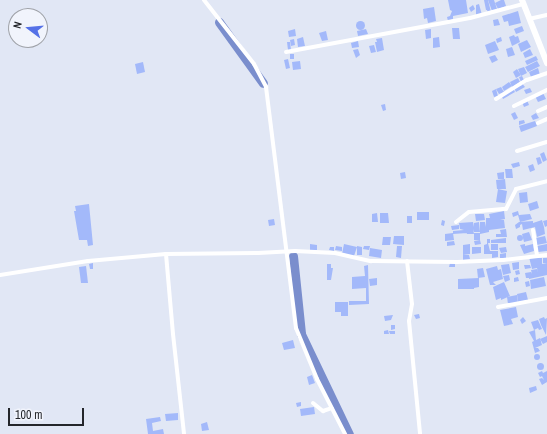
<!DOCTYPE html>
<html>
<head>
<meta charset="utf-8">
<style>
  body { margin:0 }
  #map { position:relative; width:547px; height:434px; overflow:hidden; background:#e1e7f5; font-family:"Archivo Narrow",sans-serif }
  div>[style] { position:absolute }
  .river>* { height:9px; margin:-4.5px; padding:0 4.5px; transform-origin:4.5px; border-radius:4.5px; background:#7a8ecd }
  .building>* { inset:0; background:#a3b9fa }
  .round { border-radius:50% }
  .minor>* { height:4px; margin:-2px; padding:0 2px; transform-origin:2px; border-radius:2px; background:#fff }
  .primary>* { height:6px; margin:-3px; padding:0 3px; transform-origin:3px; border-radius:3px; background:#fff }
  span { translate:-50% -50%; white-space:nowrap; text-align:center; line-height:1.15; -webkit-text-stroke:3.5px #f1f4fc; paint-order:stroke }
  .north { position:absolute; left:8px; top:8px; width:40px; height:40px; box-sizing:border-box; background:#f1f4fc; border:1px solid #9fa2a8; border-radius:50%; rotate:286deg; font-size:11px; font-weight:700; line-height:16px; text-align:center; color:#24262b }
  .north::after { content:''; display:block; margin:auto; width:14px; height:18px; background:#5571e7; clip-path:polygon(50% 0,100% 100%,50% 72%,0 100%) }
  .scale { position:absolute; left:8px; top:408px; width:76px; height:18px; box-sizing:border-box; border:2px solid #24262b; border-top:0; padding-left:5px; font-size:12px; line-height:14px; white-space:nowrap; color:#24262b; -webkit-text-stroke:3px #f1f4fc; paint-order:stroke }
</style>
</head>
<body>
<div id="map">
  <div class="river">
    <div style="left:219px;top:22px;width:75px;rotate:54.2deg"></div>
    <div style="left:293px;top:256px;width:78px;rotate:84.1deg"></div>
    <div style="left:301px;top:334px;width:111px;rotate:64.4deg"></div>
  </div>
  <div class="building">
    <div style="clip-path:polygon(448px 0,466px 0,468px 13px,453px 16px,453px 19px,448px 21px,447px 17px,450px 16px,452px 11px,450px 10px)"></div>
    <div style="clip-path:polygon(484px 0,488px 0,491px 12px,488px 13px,487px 10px,486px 10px)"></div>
    <div style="clip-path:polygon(488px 0,494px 0,497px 9px,492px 11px)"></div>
    <div style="clip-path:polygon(501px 0,504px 0,506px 6px,498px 9px,495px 3px)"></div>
    <div style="clip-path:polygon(479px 4px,482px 15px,476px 15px,476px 5px)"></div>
    <div style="clip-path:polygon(473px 5px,475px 9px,471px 12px,469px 8px)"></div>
    <div style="clip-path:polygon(434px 7px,436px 21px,428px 23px,427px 18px,424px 19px,423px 9px)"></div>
    <div style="clip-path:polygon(518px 11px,521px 23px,509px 26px,508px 21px,504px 22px,502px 16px)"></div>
    <div style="clip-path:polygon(498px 19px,500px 25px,494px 26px,493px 20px)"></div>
    <div class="round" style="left:355.5px;top:20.5px;width:9px;height:9px"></div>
    <div style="clip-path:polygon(522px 26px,524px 31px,516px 34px,514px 29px)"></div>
    <div style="clip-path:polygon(452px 28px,459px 28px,460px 39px,453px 39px)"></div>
    <div style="clip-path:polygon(295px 29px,296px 36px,289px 37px,288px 31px)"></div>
    <div style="clip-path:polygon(366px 29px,368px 34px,358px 36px,357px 31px)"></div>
    <div style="clip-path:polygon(431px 29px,431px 38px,426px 39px,425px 30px)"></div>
    <div style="clip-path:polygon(326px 31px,328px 40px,322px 41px,319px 33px)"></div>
    <div style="clip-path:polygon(514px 35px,515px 37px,518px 36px,520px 42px,512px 46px,509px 37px)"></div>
    <div style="clip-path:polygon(303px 37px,305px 46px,298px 47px,297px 39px)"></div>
    <div style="clip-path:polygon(439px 37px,440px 47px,433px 48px,433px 38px)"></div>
    <div style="clip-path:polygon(501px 37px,502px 41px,497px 43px,496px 39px)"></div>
    <div style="clip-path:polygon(382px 38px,384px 50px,377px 52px,375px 42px,377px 42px,376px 39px)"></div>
    <div style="clip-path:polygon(294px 39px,295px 45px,291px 46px,290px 40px)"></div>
    <div style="clip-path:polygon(527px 40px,531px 47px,521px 52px,518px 44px)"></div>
    <div style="clip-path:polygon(358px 41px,359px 47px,352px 48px,351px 43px)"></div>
    <div style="clip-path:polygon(495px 41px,499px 50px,488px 54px,485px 45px)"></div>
    <div style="clip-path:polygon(287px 42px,290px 42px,291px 50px,288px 50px)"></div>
    <div style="clip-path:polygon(374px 45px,376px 52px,371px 53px,369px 46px)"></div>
    <div style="clip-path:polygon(512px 47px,515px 55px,508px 57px,506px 49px)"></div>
    <div style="clip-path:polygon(358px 49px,360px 55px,356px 58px,353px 50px)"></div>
    <div style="clip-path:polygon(530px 49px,533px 55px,525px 58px,523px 53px)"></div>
    <div style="clip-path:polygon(290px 54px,294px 54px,294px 59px,290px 59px)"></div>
    <div style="clip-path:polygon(495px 55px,498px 60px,492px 63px,489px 57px)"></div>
    <div style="clip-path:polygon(536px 56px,538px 60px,527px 65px,525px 61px)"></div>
    <div style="clip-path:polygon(288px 59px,290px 68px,286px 69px,284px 60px)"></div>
    <div style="clip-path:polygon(300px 61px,301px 69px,293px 70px,292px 62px)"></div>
    <div style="clip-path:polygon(537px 61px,540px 66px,528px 72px,525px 67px)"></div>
    <div style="clip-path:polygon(143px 62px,145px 72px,137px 74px,135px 64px)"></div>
    <div style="clip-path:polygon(524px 67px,527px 73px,521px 76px,518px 69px)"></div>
    <div style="clip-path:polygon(538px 68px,540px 75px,531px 77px,529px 72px)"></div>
    <div style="clip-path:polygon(517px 69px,521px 75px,516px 78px,513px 72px)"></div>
    <div style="clip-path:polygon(522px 76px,524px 80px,521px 82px,519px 77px)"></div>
    <div style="clip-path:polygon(518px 78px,520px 82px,512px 87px,510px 82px)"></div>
    <div style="clip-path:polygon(509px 82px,512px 86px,504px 91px,502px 87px)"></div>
    <div style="clip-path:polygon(521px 82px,525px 87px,516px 92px,514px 88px,522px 85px)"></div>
    <div style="clip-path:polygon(501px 87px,504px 92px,499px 94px,496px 89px)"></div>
    <div style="clip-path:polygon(513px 88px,515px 92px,503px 99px,501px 95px)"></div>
    <div style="clip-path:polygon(530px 88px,532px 92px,526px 94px,524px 90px)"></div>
    <div style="clip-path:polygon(496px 89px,498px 96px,494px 97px,492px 91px)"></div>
    <div style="clip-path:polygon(543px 93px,546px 99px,538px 102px,535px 96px)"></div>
    <div style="clip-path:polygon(527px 100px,529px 105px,524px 107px,522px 102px)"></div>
    <div style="clip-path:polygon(385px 104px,386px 110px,383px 111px,381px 105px)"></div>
    <div style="clip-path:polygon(515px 112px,518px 118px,514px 120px,511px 114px)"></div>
    <div style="clip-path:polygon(536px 113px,539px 118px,533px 120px,531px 116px)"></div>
    <div style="clip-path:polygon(524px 120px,525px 123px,519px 125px,519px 121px)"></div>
    <div style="clip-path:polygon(535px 121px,537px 126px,521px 132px,519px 126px)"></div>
    <div style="clip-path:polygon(544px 152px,547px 160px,543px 162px,540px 154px)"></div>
    <div style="clip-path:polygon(540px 157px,542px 163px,538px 165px,536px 158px)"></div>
    <div style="clip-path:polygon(519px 162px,520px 166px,513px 168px,511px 164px)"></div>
    <div style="clip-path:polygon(533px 164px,535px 170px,530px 172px,528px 166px)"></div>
    <div style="clip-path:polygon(505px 169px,512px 169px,513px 178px,506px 178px)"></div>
    <div style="clip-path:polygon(405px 172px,406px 178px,401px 179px,400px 173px)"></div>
    <div style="clip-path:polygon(504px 172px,504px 179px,498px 179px,497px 173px)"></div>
    <div style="clip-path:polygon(505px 179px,506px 189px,497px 189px,496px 180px)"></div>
    <div style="clip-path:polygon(498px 189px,507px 191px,505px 203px,496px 202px)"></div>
    <div style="clip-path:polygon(527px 192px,528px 202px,520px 203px,519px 193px)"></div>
    <div style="clip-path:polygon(537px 201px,539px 208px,530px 211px,528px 204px)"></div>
    <div style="clip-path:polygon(89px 204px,93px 245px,88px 246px,87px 240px,79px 240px,74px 211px,76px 211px,75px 206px)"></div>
    <div style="clip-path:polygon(504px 211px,505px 219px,500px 220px,504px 220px,505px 228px,489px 230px,489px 232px,480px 234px,480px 240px,474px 240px,474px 233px,480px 233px,480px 222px,485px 222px,486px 227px,486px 218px,490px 218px,489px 214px)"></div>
    <div style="clip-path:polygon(518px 211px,519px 215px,530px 214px,532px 219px,520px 222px,518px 215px,513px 217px,512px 213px)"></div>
    <div style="clip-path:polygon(417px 212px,429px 212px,429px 220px,417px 220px)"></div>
    <div style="clip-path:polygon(377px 213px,378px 222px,372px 222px,372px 214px)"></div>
    <div style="clip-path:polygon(380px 213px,388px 213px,389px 223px,380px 223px)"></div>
    <div style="clip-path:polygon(475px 214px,484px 214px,485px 220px,476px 221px)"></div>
    <div style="clip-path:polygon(407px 216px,412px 216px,412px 223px,407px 223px)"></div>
    <div style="clip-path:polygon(274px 219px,275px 225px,269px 226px,268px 220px)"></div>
    <div style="clip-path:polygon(442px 220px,445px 221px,444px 226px,441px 225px)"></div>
    <div style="clip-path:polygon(542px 220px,544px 227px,538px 228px,544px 227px,545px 234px,537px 237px,535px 227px,523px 230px,522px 224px,520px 225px,520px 227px,516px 229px,515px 225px,519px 222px,533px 221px,533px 223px)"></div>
    <div style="clip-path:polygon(547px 220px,547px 226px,545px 227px,543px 221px)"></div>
    <div style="clip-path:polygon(473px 222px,474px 227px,474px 223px,479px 222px,480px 232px,474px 232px,473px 229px,474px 234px,467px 234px,466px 230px,467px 233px,453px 234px,453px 231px,464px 230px,460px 229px,459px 223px)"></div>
    <div style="clip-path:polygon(459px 225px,459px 229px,452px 230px,451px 226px)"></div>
    <div style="clip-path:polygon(506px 229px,507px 237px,496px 237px,496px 234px,501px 234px,500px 230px)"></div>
    <div style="clip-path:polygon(529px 232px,532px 240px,524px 242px,522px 234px)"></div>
    <div style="clip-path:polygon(453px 233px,454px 240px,445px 241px,445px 234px)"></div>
    <div class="round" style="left:517px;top:235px;width:6px;height:6px"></div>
    <div style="clip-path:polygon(394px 236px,404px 236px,404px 245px,393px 244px)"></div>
    <div style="clip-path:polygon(545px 236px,547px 243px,537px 245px,536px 238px)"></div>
    <div style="clip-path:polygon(383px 237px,391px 237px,390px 245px,382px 245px)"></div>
    <div style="clip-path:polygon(506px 238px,506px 243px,491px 243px,491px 240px)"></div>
    <div style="clip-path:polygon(487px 239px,490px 239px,490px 243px,488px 243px,490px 251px,498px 251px,498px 257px,492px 258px,492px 254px,484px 254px,484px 245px,487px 244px)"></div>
    <div style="clip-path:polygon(480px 240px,481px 244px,475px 245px,474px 241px)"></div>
    <div style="clip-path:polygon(454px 241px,455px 245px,447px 246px,447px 242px)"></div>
    <div style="clip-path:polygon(310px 244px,317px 245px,317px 250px,310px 250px)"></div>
    <div style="clip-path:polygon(344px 244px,357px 247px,354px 256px,342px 254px)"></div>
    <div style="clip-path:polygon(470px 244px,470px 254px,463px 255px,463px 245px)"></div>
    <div style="clip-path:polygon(491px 244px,498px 244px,498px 250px,491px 250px)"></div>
    <div style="clip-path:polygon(525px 244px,525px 246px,533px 244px,534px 251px,524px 254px,520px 245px)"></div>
    <div style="clip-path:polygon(547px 244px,547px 251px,538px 252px,537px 246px)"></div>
    <div style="clip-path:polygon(336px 246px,342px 247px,342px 251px,335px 250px)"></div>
    <div style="clip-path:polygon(357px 246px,362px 247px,362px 255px,357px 255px)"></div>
    <div style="clip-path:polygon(364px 246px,370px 246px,369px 250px,363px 249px)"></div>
    <div style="clip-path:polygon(397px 246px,402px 246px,401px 258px,396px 257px)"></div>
    <div style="clip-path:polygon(330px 247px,334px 247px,334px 251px,329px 250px)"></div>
    <div style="clip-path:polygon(472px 247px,481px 247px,481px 253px,472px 254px)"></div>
    <div style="clip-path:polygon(506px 247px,507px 252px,501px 253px,499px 248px)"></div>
    <div style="clip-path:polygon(370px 248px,382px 250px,381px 258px,369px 256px)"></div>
    <div style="clip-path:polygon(506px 253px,506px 258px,500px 258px,500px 254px)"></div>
    <div style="clip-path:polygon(463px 255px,469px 255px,470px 259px,463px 260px)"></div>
    <div style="clip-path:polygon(529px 257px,542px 258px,542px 264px,547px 263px,547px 275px,529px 279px,529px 278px,526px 278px,525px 273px,531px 272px,532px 274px,531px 270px,537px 269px,538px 273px,537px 268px,532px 269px)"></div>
    <div style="clip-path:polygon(543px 258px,547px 258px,547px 263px,543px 263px)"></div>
    <div style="clip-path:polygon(519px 262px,519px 269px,513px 270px,512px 263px)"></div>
    <div style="clip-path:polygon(93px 263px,93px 269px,90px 269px,89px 264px)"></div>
    <div style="clip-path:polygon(450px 263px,455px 263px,455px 267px,449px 267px)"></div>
    <div style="clip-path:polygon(327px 264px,331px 264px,331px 268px,333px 268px,331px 280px,327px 280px)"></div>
    <div style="clip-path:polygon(509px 264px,511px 273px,503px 275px,501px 265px)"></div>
    <div style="clip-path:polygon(368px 265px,369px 304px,349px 305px,349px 301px,366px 301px,366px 288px,352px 289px,352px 277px,365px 276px,364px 266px)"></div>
    <div style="clip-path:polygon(524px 265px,530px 265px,531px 268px,525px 269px)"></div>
    <div style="clip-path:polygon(86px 266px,88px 283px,81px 283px,79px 267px)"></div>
    <div style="clip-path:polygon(497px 266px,498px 270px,501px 269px,503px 279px,493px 282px,496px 285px,490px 285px,486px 269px)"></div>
    <div style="clip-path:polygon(483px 268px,485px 277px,478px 278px,477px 269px)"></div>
    <div style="clip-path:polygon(519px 270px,520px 274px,516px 275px,515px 271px)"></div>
    <div style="clip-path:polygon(509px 275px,510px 280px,505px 282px,503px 276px)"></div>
    <div style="clip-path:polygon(518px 277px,519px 281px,514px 282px,514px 278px)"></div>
    <div style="clip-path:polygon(544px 277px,546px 286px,531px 289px,530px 280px)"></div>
    <div style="clip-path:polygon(377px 278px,377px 285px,370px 286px,369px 279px)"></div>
    <div style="clip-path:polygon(479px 278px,479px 287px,474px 288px,474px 289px,458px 289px,458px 279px)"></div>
    <div style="clip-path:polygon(529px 281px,530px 286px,526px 287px,525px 282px)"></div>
    <div style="clip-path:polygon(504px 282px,510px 296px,501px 300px,501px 298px,496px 300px,493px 287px)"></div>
    <div style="clip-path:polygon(526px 292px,528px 300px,518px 302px,517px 294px)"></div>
    <div style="clip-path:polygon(517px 295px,518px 303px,508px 304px,507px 297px)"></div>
    <div style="clip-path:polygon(335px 302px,348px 302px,348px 316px,341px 316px,341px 312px,335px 312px)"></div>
    <div style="clip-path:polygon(516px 307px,518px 317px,511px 319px,513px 324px,504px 326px,500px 310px)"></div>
    <div style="clip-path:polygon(419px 314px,420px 318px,416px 319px,414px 315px)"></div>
    <div style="clip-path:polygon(393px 315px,391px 320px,385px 321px,384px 316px)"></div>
    <div style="clip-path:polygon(523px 317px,526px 321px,522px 324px,520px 320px)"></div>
    <div style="clip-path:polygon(544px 317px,545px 319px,547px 318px,546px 335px,541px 325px,545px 323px,541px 325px,539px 319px)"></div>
    <div style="clip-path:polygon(538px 320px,542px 329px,539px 330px,538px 328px,534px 330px,531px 322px)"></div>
    <div style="clip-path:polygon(391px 325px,395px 325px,395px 329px,391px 330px)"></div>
    <div style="clip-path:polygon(388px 330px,389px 334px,384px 334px,384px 331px)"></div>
    <div style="clip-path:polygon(535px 330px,536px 340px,540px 338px,542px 345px,535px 348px,538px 348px,540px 351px,535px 353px,532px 342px,534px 341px,529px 332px)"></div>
    <div style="clip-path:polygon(389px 331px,395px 331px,395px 334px,390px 334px)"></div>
    <div style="clip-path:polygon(547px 336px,547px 342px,543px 344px,540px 339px)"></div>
    <div style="clip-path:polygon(293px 340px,295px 348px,284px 350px,282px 343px)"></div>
    <div class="round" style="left:534px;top:354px;width:6px;height:6px"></div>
    <div class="round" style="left:536.5px;top:362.5px;width:7px;height:7px"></div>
    <div style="clip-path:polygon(542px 371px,543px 373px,547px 371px,547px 382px,542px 385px,539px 379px,542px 378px,544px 380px,542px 376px,546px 374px,540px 377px,538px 373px)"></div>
    <div style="clip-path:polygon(312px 375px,315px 383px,309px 385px,307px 377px)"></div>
    <div style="clip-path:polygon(536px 386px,537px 390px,530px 393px,529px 388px)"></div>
    <div style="clip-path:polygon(301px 402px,301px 406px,297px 407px,296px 403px)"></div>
    <div style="clip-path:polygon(314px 407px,315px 414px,301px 416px,300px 409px)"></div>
    <div style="clip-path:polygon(178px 413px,178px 420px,166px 421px,165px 414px)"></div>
    <div style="clip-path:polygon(160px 417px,161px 421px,152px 423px,153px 431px,163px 429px,164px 434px,148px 434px,146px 419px)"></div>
    <div style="clip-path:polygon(207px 422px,209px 430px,202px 431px,201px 424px)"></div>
  </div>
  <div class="minor">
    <div style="left:204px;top:0;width:81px;rotate:52deg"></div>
    <div style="left:254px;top:64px;width:26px;rotate:62deg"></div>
    <div style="left:266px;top:87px;width:243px;rotate:82.9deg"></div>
    <div style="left:296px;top:328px;width:55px;rotate:67.6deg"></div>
    <div style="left:317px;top:379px;width:62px;rotate:63deg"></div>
    <div style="left:529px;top:19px;width:18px;rotate:-13deg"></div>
    <div style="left:286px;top:52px;width:187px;rotate:-10.5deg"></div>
    <div style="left:470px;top:18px;width:55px;rotate:-14.8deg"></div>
    <div style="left:496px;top:99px;width:36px;rotate:-32deg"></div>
    <div style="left:527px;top:80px;width:21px;rotate:-19deg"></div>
    <div style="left:514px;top:106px;width:37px;rotate:-26deg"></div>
    <div style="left:538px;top:111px;width:10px;rotate:-24deg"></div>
    <div style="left:538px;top:123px;width:10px;rotate:-24deg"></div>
    <div style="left:517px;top:151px;width:31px;rotate:-17deg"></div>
    <div style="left:456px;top:222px;width:16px;rotate:-38deg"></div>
    <div style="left:469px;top:212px;width:37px;rotate:-5deg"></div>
    <div style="left:506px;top:209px;width:22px;rotate:-63deg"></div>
    <div style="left:516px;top:189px;width:32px;rotate:-14deg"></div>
    <div style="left:533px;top:230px;width:26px;rotate:81deg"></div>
    <div style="left:166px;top:254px;width:80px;rotate:85deg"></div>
    <div style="left:173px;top:334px;width:101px;rotate:83.7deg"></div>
    <div style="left:407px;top:261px;width:43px;rotate:83.4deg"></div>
    <div style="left:412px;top:304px;width:17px;rotate:100deg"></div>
    <div style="left:409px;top:321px;width:114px;rotate:84.4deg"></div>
    <div style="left:0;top:275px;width:89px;rotate:-9deg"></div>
    <div style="left:88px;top:261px;width:78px;rotate:-5.1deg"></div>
    <div style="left:166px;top:254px;width:92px;rotate:-0.6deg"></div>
    <div style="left:258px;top:253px;width:37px;rotate:-3deg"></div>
    <div style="left:295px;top:251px;width:40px;rotate:2.9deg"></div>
    <div style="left:335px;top:253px;width:37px;rotate:13deg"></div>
    <div style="left:371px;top:261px;width:86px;rotate:0.7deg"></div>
    <div style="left:457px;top:262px;width:46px;rotate:-2.5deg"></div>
    <div style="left:503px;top:260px;width:44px;rotate:-6.5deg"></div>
    <div style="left:498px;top:307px;width:50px;rotate:-10.4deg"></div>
    <div style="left:313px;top:403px;width:13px;rotate:39deg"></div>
    <div style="left:323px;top:411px;width:9px;rotate:-18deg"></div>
  </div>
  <div class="primary">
    <div style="left:522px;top:0;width:68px;rotate:68.4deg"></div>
  </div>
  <div class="north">N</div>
  <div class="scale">100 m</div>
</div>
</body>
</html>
